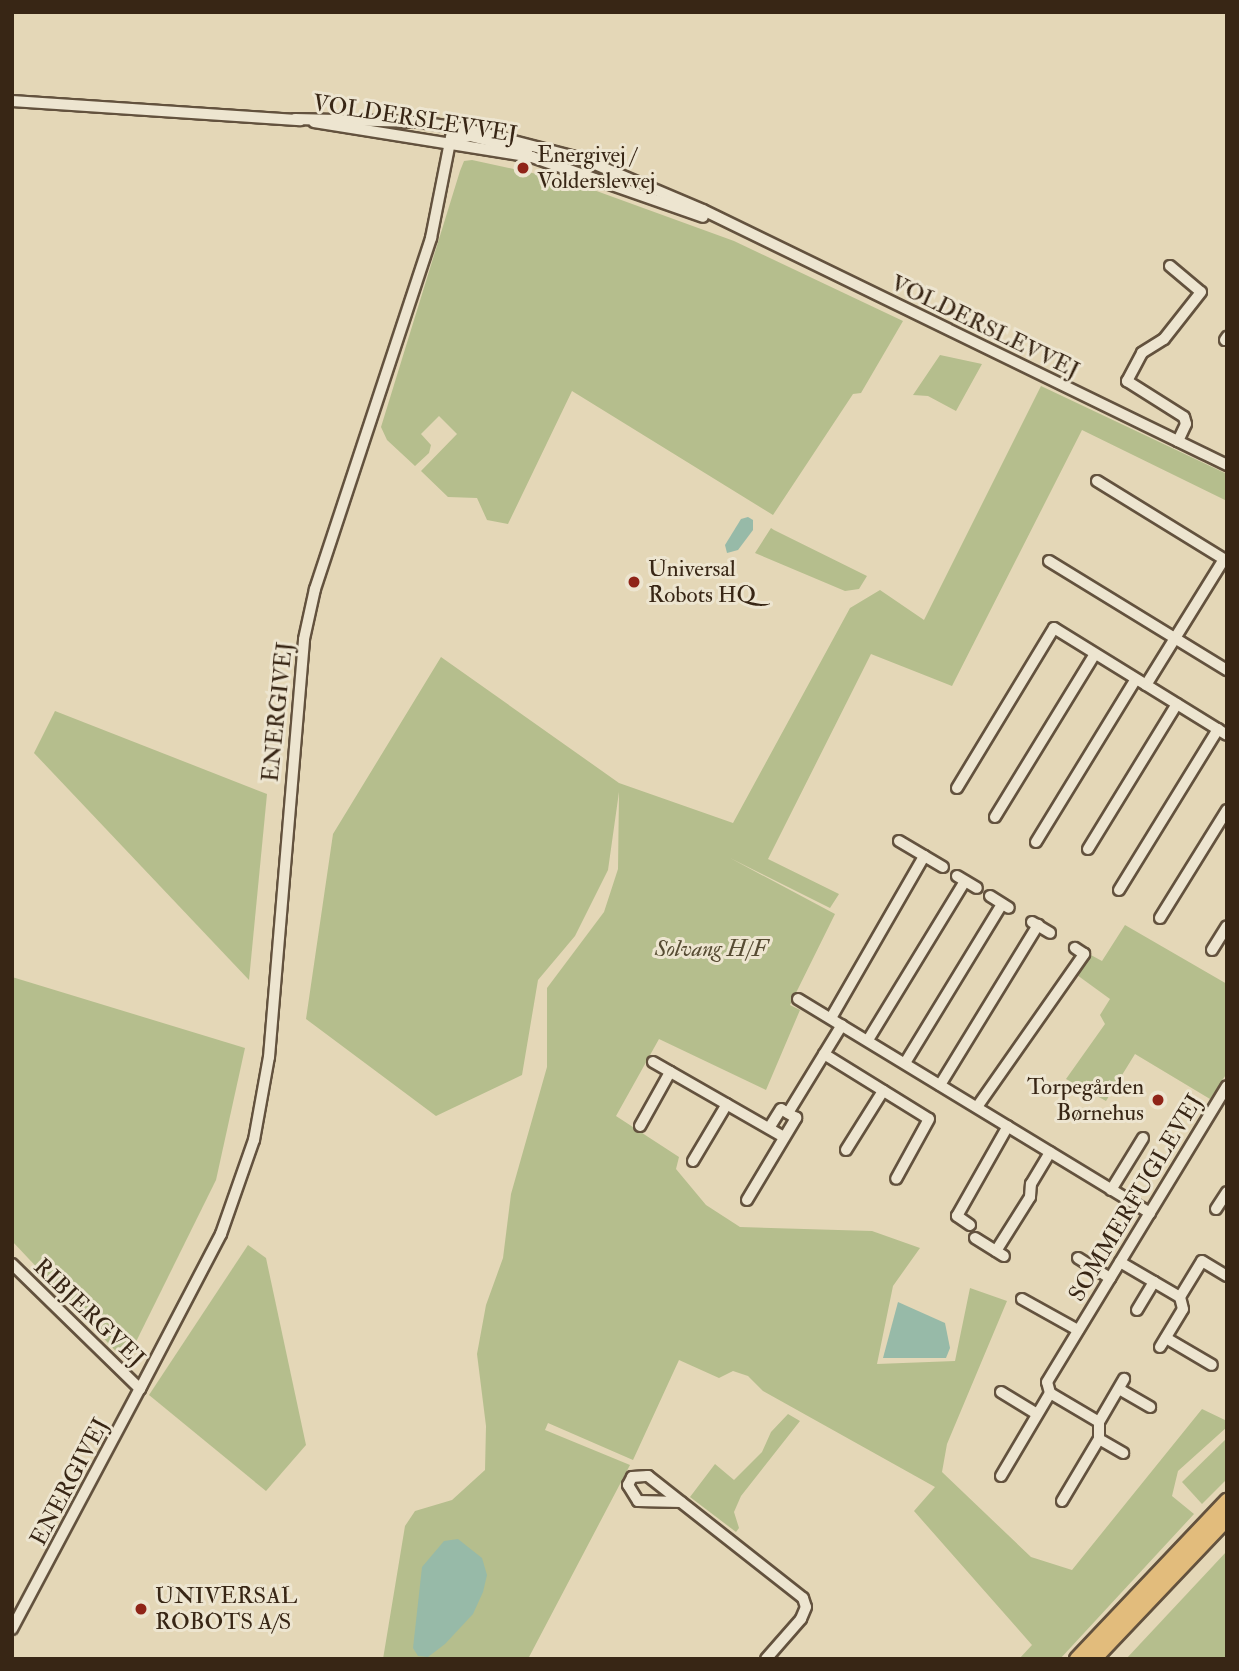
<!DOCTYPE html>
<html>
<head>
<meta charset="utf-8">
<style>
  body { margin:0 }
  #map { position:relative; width:1239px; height:1671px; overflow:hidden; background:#e4d7b7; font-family:"IM FELL Double Pica",serif }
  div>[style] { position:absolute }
  .green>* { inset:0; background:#b5be8d }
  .water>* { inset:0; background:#97baa8 }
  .roads { filter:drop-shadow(2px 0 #63523e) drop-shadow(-2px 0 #63523e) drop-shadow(0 2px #63523e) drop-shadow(0 -2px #63523e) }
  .minor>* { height:10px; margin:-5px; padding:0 5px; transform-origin:5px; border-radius:5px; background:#ede5d0 }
  .highway>* { height:14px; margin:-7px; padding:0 7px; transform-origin:7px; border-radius:7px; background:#e2bc7c }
  .dots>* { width:19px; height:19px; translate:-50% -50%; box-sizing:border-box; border:4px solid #ede5d0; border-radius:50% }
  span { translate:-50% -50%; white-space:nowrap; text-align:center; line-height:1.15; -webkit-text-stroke:6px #ede5d0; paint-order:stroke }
  .street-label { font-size:23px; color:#382615 }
  .poi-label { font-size:23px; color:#382615 }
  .left { translate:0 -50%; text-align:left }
  .right { translate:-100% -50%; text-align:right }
  .park-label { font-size:23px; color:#574c33; font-style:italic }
  .frame { position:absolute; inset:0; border:14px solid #382615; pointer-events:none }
</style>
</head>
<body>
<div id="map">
  <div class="green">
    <div style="clip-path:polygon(472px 160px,569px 181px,734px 241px,903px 321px,861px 393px,853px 394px,773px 515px,572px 391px,508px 524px,487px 520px,477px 498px,448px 497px,421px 471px,457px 434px,439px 416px,421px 434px,431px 445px,429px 453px,415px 466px,387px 440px,381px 427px,460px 171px,464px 161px)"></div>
    <div style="clip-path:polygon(940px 355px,982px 364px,956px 411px,928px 396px,913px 395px)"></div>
    <div style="clip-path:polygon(1041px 386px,1227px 474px,1227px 501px,1082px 430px,952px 686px,871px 654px,768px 859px,839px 894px,830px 908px,730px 858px,835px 914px,790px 1005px,800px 1010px,766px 1090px,659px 1039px,616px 1116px,679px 1157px,676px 1169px,706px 1205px,740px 1227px,872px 1231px,920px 1248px,893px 1286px,877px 1364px,955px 1361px,970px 1288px,1007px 1301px,947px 1444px,942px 1472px,1031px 1557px,1072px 1570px,1202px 1409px,1227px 1421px,1227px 1427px,1178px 1471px,1172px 1496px,1194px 1514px,1060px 1659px,1019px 1659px,1032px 1645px,914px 1511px,935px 1487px,763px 1391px,748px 1376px,733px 1371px,719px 1378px,679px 1360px,633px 1460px,548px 1423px,545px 1430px,630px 1465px,528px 1659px,383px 1659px,405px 1526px,415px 1511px,452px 1500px,485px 1470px,486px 1426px,477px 1354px,486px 1305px,503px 1258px,511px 1194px,547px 1067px,547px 988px,604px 912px,618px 869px,619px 792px,608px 870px,575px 936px,538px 980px,522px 1075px,436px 1116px,306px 1019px,333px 834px,441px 657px,619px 783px,733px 823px,850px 608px,880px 590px,924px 620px)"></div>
    <div style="clip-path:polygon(771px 528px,774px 530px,867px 576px,859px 589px,845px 591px,755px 553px)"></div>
    <div style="clip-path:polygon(55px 711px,267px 794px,249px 980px,34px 753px)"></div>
    <div style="clip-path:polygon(1125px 925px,1227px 984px,1227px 1073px,1210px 1099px,1135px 1054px,1106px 1101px,1066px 1079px,1105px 1024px,1100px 1015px,1110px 999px,1077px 975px,1089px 954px,1102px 961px)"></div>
    <div style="clip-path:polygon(12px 977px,245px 1048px,216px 1180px,126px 1362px,12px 1241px)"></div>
    <div style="clip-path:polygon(248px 1245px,266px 1258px,306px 1445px,266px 1491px,149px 1395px)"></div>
    <div style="clip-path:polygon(788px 1414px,800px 1421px,741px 1496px,734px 1512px,739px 1528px,736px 1532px,690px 1497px,715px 1464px,734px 1480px,762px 1452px,771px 1432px)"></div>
    <div style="clip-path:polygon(1227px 1438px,1227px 1479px,1202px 1504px,1182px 1482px)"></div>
    <div style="clip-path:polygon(1227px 1551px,1227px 1659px,1126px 1659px)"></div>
  </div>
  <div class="water">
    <div style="clip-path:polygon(748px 517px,753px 520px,753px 530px,738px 550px,727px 553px,725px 545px,741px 519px)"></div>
    <div style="clip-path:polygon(898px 1302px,945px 1323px,950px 1348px,946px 1358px,883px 1358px)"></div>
    <div style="clip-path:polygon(458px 1539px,482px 1558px,487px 1575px,483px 1592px,473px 1614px,445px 1644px,428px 1657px,418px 1656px,413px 1648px,422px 1567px,444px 1541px)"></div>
  </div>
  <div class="roads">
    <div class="minor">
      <div style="left:12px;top:101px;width:289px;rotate:3.8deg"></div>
      <div style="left:295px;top:119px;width:125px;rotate:1.4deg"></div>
      <div style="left:420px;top:122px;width:52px;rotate:8.9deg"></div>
      <div style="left:471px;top:130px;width:116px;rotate:14.5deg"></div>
      <div style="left:583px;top:159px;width:130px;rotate:23deg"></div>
      <div style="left:703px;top:210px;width:583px;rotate:25.95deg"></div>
      <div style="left:314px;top:122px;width:221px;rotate:9.1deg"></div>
      <div style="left:532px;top:157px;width:181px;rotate:19.3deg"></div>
      <div style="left:451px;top:140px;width:19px;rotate:-12deg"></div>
      <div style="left:470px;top:136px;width:59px;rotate:13.8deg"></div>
      <div style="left:1170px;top:266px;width:40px;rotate:40deg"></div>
      <div style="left:1201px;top:292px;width:60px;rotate:128.2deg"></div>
      <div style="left:1164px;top:339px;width:26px;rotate:148deg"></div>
      <div style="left:1142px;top:353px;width:32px;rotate:118deg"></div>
      <div style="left:1127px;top:381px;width:67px;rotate:32.3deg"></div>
      <div style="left:1184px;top:417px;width:7px;rotate:74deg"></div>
      <div style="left:1186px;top:424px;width:19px;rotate:115deg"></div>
      <div style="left:1225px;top:340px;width:4px;rotate:-56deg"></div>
      <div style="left:1097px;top:481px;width:153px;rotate:31.6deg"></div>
      <div style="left:1049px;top:561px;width:209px;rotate:31.5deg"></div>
      <div style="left:1146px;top:685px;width:148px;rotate:-58.2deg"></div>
      <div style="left:957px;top:788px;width:187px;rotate:-58.8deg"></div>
      <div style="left:1054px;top:628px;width:203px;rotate:31.7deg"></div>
      <div style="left:995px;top:817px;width:191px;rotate:-58.5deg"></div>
      <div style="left:899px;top:841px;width:51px;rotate:30.6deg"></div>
      <div style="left:1036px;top:842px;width:191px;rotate:-58.5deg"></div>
      <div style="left:1088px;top:849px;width:170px;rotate:-58.5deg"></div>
      <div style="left:957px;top:876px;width:23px;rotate:31deg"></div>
      <div style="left:1119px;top:890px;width:189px;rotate:-58.4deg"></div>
      <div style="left:990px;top:896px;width:22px;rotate:32deg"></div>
      <div style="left:1160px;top:918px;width:127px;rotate:-58.2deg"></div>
      <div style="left:1032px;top:922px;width:21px;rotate:31deg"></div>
      <div style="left:1212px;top:950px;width:28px;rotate:-58deg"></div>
      <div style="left:798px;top:999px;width:412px;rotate:31.3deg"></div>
      <div style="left:831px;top:1018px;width:187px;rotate:-60.1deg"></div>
      <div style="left:868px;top:1040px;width:186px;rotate:-58.6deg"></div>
      <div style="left:824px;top:1054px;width:123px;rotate:31.8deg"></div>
      <div style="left:929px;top:1119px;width:68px;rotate:118.8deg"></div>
      <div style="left:653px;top:1062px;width:151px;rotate:29.8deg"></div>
      <div style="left:905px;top:1063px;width:186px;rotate:-58.6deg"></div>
      <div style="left:940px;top:1085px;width:188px;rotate:-58.5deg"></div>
      <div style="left:977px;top:1107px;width:187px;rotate:-55deg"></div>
      <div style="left:1084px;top:954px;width:11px;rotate:-146deg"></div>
      <div style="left:788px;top:1113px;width:103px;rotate:-58.5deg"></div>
      <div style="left:640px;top:1126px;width:62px;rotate:-60.9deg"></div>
      <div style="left:846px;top:1150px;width:70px;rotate:-57.9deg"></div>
      <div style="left:693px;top:1161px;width:66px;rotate:-59.2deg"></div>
      <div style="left:1111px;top:1190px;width:61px;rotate:-58.4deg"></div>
      <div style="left:747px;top:1200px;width:96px;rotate:-59.1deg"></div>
      <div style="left:796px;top:1118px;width:17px;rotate:-149deg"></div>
      <div style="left:781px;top:1109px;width:22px;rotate:122deg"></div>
      <div style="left:1216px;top:1209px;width:20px;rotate:-57deg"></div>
      <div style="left:970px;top:1225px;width:16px;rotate:-145deg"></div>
      <div style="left:957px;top:1216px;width:103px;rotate:-60.5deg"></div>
      <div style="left:975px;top:1238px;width:34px;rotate:32deg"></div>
      <div style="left:996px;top:1251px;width:64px;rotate:-57.8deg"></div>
      <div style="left:1030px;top:1197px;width:13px;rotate:-86deg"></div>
      <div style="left:1031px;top:1184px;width:37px;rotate:-59deg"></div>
      <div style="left:1078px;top:1258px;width:38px;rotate:32deg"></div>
      <div style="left:1120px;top:1262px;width:69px;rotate:30.3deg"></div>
      <div style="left:12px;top:1264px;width:179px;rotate:44.3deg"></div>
      <div style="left:1022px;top:1299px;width:64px;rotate:29deg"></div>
      <div style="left:1137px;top:1310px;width:33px;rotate:-59deg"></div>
      <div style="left:1166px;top:1338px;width:53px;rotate:30.4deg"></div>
      <div style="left:1160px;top:1347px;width:44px;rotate:-58.8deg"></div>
      <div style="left:1183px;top:1309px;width:12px;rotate:-104deg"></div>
      <div style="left:1180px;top:1297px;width:42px;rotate:-58.6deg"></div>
      <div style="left:1202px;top:1261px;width:29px;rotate:31deg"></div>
      <div style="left:140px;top:1389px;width:175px;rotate:-62.4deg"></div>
      <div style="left:221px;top:1234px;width:100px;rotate:-70.7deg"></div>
      <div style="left:254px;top:1140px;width:84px;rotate:-79.8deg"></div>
      <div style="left:269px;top:1057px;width:419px;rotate:-85.2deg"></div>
      <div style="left:304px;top:639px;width:51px;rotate:-77.6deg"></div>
      <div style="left:315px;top:589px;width:370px;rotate:-71.7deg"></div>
      <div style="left:431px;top:238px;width:113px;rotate:-78.8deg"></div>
      <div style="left:1119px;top:1389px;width:36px;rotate:30deg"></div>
      <div style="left:1001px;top:1392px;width:42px;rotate:31.4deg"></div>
      <div style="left:1050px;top:1393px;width:57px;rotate:30.6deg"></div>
      <div style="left:1099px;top:1439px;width:28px;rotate:30deg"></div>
      <div style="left:1001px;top:1476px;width:96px;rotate:-59.4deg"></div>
      <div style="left:1050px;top:1393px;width:11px;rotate:-105deg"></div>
      <div style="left:1047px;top:1382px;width:346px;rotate:-58.7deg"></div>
      <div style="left:1062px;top:1501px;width:72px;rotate:-59.2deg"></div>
      <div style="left:1099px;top:1439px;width:17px;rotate:-90deg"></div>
      <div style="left:1099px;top:1422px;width:50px;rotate:-59.8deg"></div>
      <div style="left:681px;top:1502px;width:43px;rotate:-178.7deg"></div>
      <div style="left:638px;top:1501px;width:19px;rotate:-122deg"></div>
      <div style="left:628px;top:1485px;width:9px;rotate:-63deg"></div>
      <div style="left:632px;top:1477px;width:16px;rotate:-4deg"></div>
      <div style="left:648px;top:1476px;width:197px;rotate:38.2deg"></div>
      <div style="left:803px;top:1598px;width:9px;rotate:72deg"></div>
      <div style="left:806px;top:1607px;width:13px;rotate:113deg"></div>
      <div style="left:801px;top:1619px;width:53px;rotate:131.2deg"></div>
      <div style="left:12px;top:1629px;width:276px;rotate:-62deg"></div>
    </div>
    <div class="highway">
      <div style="left:1077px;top:1659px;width:218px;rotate:-46.5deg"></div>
      <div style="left:1094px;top:1659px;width:193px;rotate:-46.5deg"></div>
    </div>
  </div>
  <div class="dots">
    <div style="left:523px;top:168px;background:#8f2418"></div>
    <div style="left:634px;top:582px;background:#8f2418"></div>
    <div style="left:1158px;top:1100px;background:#8f2418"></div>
    <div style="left:141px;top:1609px;background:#8f2418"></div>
  </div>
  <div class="street-label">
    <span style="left:415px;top:119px;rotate:9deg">VOLDERSLEVVEJ</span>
    <span style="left:985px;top:327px;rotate:26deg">VOLDERSLEVVEJ</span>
    <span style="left:278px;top:712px;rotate:-84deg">ENERGIVEJ</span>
    <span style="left:1136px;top:1198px;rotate:-59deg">SOMMERFUGLEVEJ</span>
    <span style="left:89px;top:1313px;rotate:44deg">RIBJERGVEJ</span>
    <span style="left:70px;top:1482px;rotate:-62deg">ENERGIVEJ</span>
  </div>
  <div class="poi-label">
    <span class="left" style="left:537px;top:168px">Energivej /<br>Volderslevvej</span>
    <span class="left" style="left:648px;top:582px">Universal<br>Robots HQ</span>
    <span class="right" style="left:1144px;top:1100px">Torpegården<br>Børnehus</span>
    <span class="left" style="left:155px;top:1609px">UNIVERSAL<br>ROBOTS A/S</span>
  </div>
  <div class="park-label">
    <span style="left:711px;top:949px">Solvang H/F</span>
  </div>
  <div class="frame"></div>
</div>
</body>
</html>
